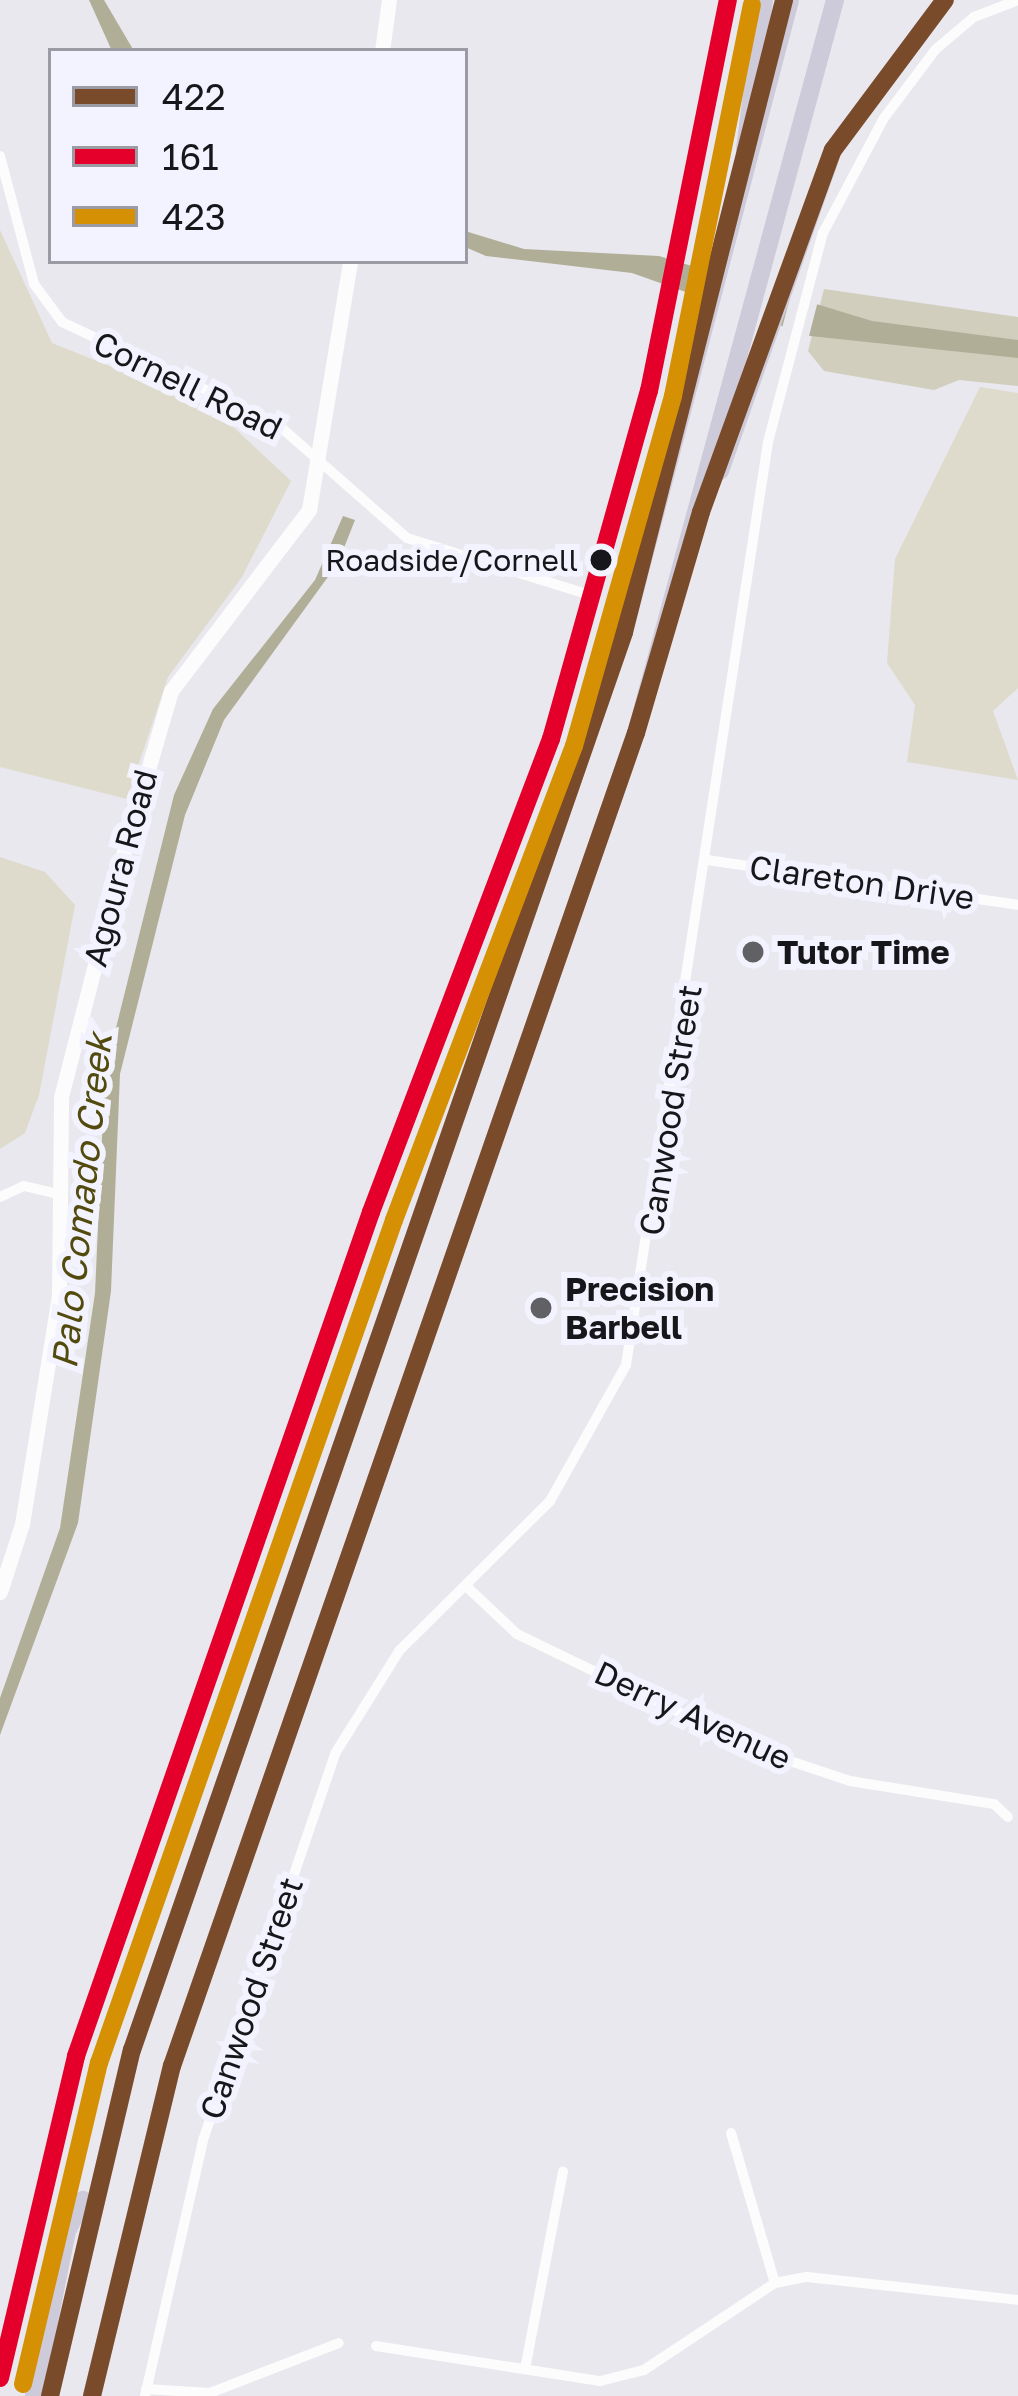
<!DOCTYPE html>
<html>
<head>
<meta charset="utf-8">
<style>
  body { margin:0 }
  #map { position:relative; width:1018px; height:2396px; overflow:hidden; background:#e8e8ee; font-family:"Golos Text",sans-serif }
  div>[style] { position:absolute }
  .green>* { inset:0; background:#dedbcc }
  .forest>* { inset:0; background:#d1cebe }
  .water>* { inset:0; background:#b1ae97 }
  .pier>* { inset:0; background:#e8e8ee }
  .minor>* { height:10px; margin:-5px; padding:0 5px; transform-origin:5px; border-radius:5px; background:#fcfcfc }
  .secondary>* { height:15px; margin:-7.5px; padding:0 7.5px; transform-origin:7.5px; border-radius:7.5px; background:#fcfcfc }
  .motorway>* { height:18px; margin:-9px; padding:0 9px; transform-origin:9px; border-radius:9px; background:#cdcada }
  .bus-1>* { height:18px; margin:-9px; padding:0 9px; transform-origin:9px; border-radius:9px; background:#7a4b2a }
  .bus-2>* { height:18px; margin:-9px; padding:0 9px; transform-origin:9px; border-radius:9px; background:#e4002b }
  .bus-3>* { height:18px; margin:-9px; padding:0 9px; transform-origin:9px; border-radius:9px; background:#d59004 }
  .dots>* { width:33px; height:33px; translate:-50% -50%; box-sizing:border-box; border:6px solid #f3f3ff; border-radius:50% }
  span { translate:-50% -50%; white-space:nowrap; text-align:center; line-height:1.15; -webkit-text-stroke:12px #f3f3ff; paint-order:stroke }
  .bus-label { font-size:30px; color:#17161b }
  .right { translate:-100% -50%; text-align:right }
  .street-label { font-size:33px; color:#17161b }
  .poi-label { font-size:33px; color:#17161b; font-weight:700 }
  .left { translate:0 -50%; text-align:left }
  .water-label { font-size:36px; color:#534b0d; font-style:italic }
  .legend { position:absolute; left:48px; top:48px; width:420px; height:216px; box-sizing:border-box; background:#f3f3ff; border:3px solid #9b9ba4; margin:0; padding:15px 21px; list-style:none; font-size:36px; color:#17161b }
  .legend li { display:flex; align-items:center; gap:24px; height:60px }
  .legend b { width:60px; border:3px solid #9b9ba4 }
</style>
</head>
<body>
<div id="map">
  <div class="green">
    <div style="clip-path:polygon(0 230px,52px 343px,212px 407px,291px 481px,242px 577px,168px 677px,127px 799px,0 767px)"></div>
    <div style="clip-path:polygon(980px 387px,1018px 393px,1018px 688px,993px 711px,1018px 780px,907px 762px,915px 705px,887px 663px,895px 559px)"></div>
    <div style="clip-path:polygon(0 857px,45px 872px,75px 905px,39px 1095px,25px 1133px,0 1149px)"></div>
  </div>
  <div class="forest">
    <div style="clip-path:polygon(824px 289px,1018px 317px,1018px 386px,959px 380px,934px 390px,824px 371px,808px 351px)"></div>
  </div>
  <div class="water">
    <div style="clip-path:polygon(89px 0,104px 0,134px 51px,112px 51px)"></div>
    <div style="clip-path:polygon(465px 231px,524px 249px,659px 256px,872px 321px,1018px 340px,1018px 358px,810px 336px,632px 273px,486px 256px,465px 247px)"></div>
    <div style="clip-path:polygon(343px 516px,355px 520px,338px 563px,224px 720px,185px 815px,120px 1074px,111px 1291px,78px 1523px,0 1735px,0 1698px,60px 1528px,95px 1293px,105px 1072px,174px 795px,213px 709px,315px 580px)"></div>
  </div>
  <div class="pier">
    <div style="clip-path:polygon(696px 260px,790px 285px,775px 332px,685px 303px)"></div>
    <div style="clip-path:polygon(793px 286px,820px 293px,808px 340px,781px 332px)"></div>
  </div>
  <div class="minor">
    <div style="left:0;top:156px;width:132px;rotate:75.1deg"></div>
    <div style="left:34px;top:284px;width:47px;rotate:53.6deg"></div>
    <div style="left:62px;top:322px;width:237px;rotate:25.3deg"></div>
    <div style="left:276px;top:423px;width:174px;rotate:41.3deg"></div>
    <div style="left:407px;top:538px;width:195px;rotate:17.3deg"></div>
    <div style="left:707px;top:860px;width:314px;rotate:8.2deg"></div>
    <div style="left:0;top:1197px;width:26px;rotate:-25deg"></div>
    <div style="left:24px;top:1186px;width:36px;rotate:13deg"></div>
    <div style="left:466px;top:1586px;width:70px;rotate:43.3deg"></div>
    <div style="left:517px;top:1634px;width:267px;rotate:25.8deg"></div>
    <div style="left:757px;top:1750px;width:98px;rotate:18.4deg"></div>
    <div style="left:850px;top:1781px;width:146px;rotate:9.1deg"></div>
    <div style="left:994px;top:1804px;width:19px;rotate:43deg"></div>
    <div style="left:731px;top:2133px;width:156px;rotate:73.7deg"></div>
    <div style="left:376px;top:2346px;width:227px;rotate:8.9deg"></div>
    <div style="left:600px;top:2381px;width:45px;rotate:-14deg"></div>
    <div style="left:644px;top:2370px;width:157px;rotate:-33.6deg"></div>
    <div style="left:775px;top:2283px;width:33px;rotate:-11deg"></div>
    <div style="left:807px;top:2277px;width:212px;rotate:6.2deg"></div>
    <div style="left:525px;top:2369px;width:201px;rotate:-79.1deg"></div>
    <div style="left:0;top:2378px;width:331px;rotate:-76.7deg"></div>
    <div style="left:76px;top:2056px;width:894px;rotate:-70.73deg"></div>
    <div style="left:371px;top:1212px;width:506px;rotate:-69.17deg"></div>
    <div style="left:551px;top:739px;width:362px;rotate:-74.3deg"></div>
    <div style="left:649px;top:391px;width:399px;rotate:-78.6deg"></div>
    <div style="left:146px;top:2389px;width:64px;rotate:3.6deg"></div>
    <div style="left:210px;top:2393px;width:138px;rotate:-21.2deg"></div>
    <div style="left:145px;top:2396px;width:262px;rotate:-77.2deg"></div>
    <div style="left:203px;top:2140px;width:410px;rotate:-71.1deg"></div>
    <div style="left:336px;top:1752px;width:119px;rotate:-58deg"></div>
    <div style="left:399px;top:1651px;width:213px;rotate:-44.8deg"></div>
    <div style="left:550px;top:1501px;width:156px;rotate:-60.8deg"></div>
    <div style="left:626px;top:1365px;width:934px;rotate:-81.25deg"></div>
    <div style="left:768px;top:442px;width:216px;rotate:-75.3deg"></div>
    <div style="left:823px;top:233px;width:130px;rotate:-62.1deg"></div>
    <div style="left:884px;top:118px;width:86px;rotate:-53deg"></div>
    <div style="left:936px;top:49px;width:50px;rotate:-40.1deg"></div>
    <div style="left:974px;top:17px;width:47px;rotate:-21.1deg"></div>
  </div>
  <div class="secondary">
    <div style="left:382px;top:51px;width:51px;rotate:-82.2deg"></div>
    <div style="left:0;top:1592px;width:71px;rotate:-72.1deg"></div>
    <div style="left:22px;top:1524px;width:232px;rotate:-80.8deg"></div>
    <div style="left:59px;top:1295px;width:198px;rotate:-89.4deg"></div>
    <div style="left:61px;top:1097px;width:250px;rotate:-75.6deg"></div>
    <div style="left:123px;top:855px;width:171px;rotate:-73.7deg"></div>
    <div style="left:171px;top:691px;width:228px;rotate:-52.7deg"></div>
    <div style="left:309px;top:510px;width:252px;rotate:-80.6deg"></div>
  </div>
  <div class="motorway">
    <div style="left:745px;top:149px;width:150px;rotate:-82.7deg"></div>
    <div style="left:720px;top:471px;width:340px;rotate:-70.6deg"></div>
    <div style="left:833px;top:150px;width:187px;rotate:-53.3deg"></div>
    <div style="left:34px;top:2396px;width:168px;rotate:-78.7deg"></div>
    <div style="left:67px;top:2231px;width:35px;rotate:-63deg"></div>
    <div style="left:50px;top:2396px;width:356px;rotate:-76.7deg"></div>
    <div style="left:132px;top:2050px;width:1501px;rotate:-70.86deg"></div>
    <div style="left:624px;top:632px;width:653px;rotate:-75.28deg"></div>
    <div style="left:92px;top:2396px;width:340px;rotate:-76.4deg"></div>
    <div style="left:172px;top:2066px;width:1411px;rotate:-70.81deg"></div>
    <div style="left:636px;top:733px;width:760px;rotate:-74.81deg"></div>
  </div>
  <div class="bus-1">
    <div style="left:50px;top:2396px;width:356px;rotate:-76.7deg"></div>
    <div style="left:132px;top:2050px;width:1501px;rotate:-70.86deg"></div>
    <div style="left:624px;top:632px;width:652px;rotate:-75.79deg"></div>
    <div style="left:92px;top:2396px;width:340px;rotate:-76.4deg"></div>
    <div style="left:172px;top:2066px;width:1411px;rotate:-70.81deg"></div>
    <div style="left:636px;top:733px;width:230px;rotate:-73.6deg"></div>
    <div style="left:701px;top:512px;width:385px;rotate:-70deg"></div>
    <div style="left:833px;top:150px;width:187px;rotate:-53.3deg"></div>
  </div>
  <div class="bus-2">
    <div style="left:0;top:2378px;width:331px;rotate:-76.7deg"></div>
    <div style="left:76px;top:2056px;width:894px;rotate:-70.73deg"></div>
    <div style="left:371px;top:1212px;width:506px;rotate:-69.17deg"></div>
    <div style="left:551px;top:739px;width:362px;rotate:-74.3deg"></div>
    <div style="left:649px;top:391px;width:399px;rotate:-78.6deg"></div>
  </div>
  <div class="bus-3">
    <div style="left:23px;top:2384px;width:330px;rotate:-76.7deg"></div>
    <div style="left:99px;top:2063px;width:893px;rotate:-70.71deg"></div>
    <div style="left:394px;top:1220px;width:507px;rotate:-69.21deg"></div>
    <div style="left:574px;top:746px;width:364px;rotate:-74.2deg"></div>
    <div style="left:673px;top:396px;width:399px;rotate:-78.6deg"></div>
  </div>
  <div class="dots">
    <div style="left:601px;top:560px;background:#17161b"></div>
    <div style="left:753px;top:952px;background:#606065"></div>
    <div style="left:541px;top:1308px;background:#606065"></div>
  </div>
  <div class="bus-label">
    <span class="right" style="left:578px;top:560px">Roadside/Cornell</span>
  </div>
  <div class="street-label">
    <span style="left:188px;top:385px;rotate:26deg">Cornell Road</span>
    <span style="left:120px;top:868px;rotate:-75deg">Agoura Road</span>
    <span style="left:862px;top:882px;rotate:8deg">Clareton Drive</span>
    <span style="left:670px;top:1110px;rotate:-81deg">Canwood Street</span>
    <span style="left:693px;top:1715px;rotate:25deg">Derry Avenue</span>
    <span style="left:251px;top:1998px;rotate:-71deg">Canwood Street</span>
  </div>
  <div class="poi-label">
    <span class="left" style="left:777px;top:952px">Tutor Time</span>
    <span class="left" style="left:565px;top:1308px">Precision<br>Barbell</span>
  </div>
  <div class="water-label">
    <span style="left:81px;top:1201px;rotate:-84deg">Palo Comado Creek</span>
  </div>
  <ul class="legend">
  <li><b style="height:15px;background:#7a4b2a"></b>422</li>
  <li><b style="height:15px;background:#e4002b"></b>161</li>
  <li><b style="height:15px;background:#d59004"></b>423</li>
  </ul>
</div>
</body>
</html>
